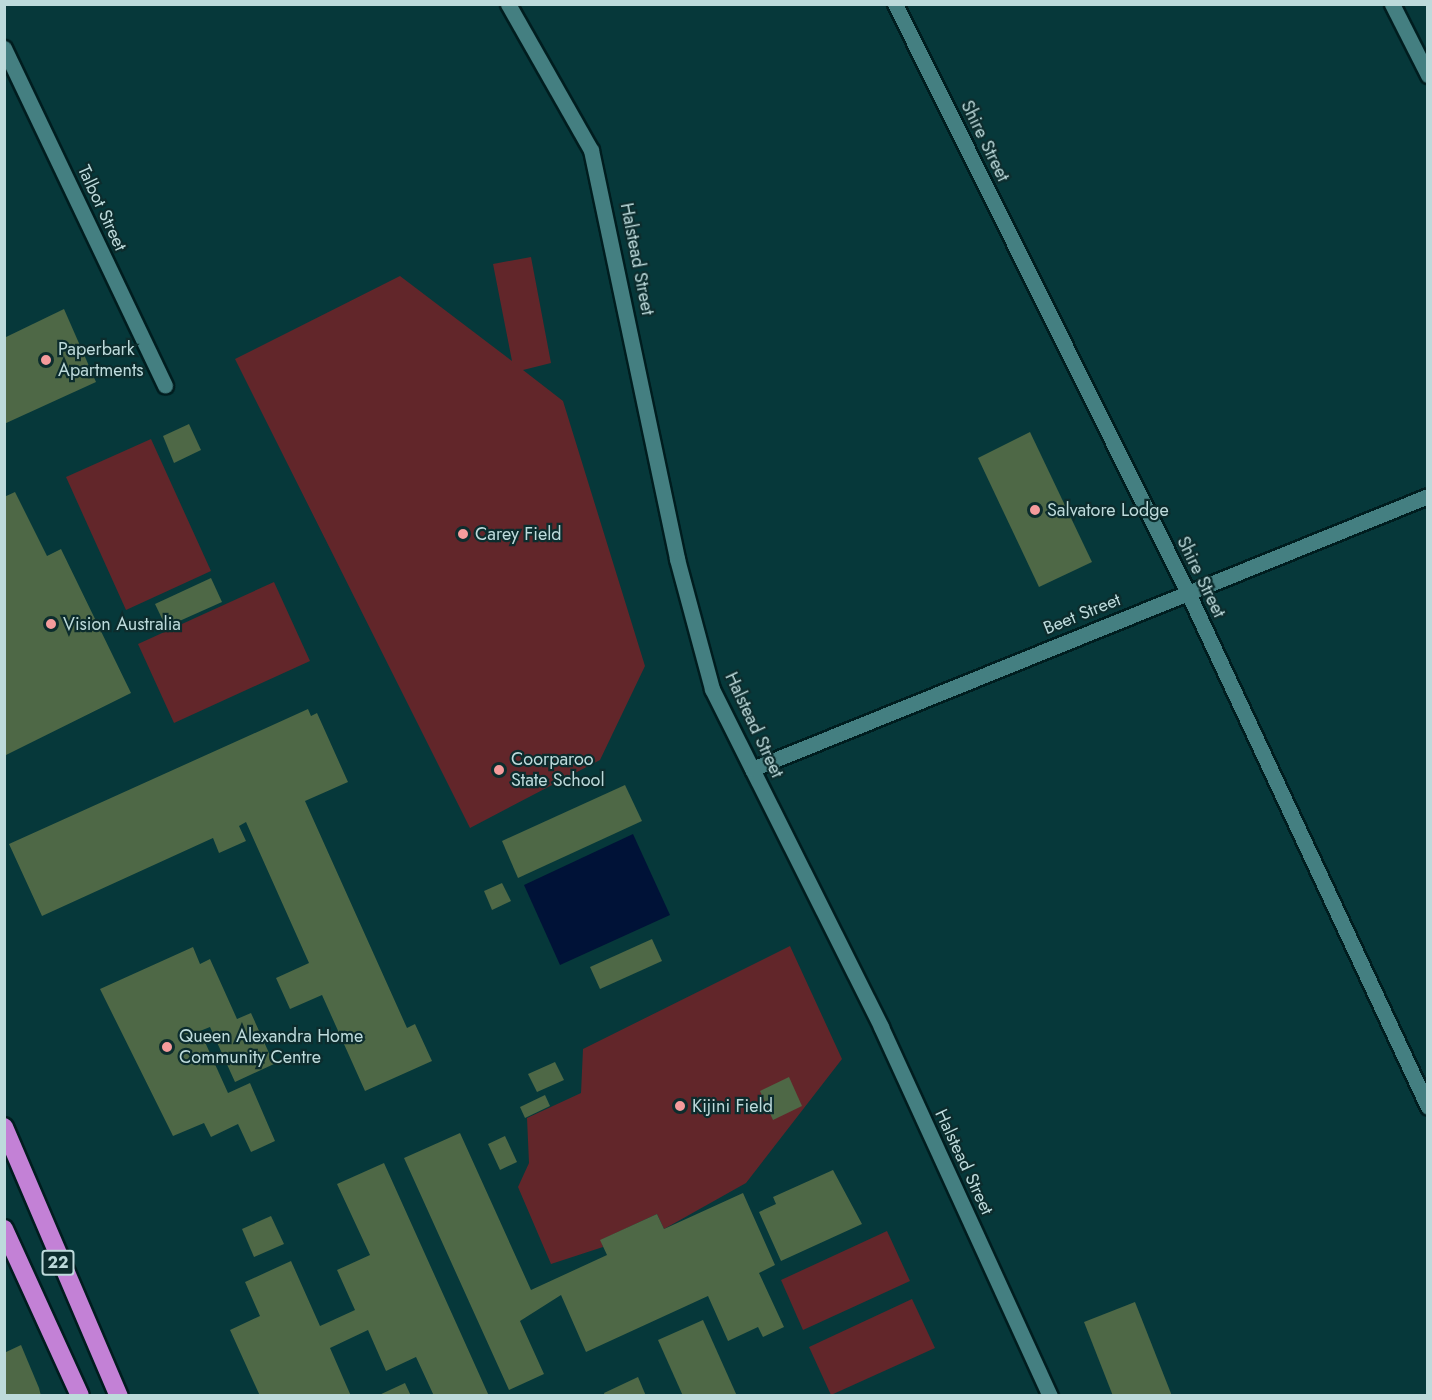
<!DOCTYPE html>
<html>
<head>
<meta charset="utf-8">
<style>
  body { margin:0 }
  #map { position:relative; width:1432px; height:1400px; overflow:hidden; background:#06383a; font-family:Jost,sans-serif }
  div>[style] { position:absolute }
  .green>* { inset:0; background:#62262a }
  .water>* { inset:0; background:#001237 }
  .building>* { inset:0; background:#4e6846 }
  .roads { filter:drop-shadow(2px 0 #001d1f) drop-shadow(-2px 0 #001d1f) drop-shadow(0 2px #001d1f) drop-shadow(0 -2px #001d1f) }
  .street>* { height:15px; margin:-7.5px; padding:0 7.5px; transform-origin:7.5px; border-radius:7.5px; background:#447f81 }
  .highway>* { height:18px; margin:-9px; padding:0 9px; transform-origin:9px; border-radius:9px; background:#c381d6 }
  .dots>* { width:16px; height:16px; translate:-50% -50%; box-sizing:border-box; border:3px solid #0c2c2d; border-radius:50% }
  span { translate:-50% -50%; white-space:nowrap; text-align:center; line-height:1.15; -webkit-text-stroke:4.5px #0c2c2d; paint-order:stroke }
  .shield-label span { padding:2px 4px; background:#0c2c2d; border:2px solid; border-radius:4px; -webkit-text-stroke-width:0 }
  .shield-label { font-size:16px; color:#bddadb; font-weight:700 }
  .street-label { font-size:18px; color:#bddadb }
  .poi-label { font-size:18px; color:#bddadb }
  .left { translate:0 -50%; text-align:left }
  .frame { position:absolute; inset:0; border:6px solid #bddadb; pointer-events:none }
</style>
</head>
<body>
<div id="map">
  <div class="green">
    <div style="clip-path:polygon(531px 257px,551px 363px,523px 370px,563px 401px,645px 666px,600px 760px,470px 828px,235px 359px,400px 276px,512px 361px,493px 264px)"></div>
    <div style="clip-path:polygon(151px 439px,211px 571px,126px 610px,66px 477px)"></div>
    <div style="clip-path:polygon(274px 582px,310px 661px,174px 723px,138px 644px)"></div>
    <div style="clip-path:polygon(790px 946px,842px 1059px,746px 1183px,664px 1229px,657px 1214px,601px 1240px,603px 1247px,551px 1264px,518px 1187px,529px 1163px,527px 1118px,581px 1093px,583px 1049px)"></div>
    <div style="clip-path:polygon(887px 1231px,910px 1281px,803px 1330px,781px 1280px)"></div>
    <div style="clip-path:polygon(912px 1299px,935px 1348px,831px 1395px,809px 1347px)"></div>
  </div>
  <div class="water">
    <div style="clip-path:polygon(633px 834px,670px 915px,560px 965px,524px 885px)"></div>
  </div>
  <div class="building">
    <div style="clip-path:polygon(64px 309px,96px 382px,4px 424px,4px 338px)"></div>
    <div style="clip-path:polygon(189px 424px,201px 450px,174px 463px,163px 436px)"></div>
    <div style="clip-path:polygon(1030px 432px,1092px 562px,1039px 587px,978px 458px)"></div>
    <div style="clip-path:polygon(15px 492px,47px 556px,61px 549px,131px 693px,4px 756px,4px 497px)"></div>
    <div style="clip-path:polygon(211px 578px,222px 602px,166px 627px,155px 604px)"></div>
    <div style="clip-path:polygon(308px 709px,311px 716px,317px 713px,348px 782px,305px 801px,407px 1028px,415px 1024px,432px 1061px,365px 1091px,322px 995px,290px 1009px,276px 978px,309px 963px,246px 822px,239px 826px,246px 841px,219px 853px,213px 838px,42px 916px,9px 844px)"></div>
    <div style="clip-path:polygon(625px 785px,642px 821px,518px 878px,502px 841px)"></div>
    <div style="clip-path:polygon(502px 883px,511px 901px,492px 910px,484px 891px)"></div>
    <div style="clip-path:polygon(652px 939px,662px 961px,600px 989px,590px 967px)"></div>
    <div style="clip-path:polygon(193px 947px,200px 964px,210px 959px,237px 1019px,251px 1013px,274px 1064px,235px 1082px,210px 1027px,200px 1031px,228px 1093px,250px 1083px,275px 1141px,251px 1152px,238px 1124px,211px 1137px,204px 1123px,173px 1136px,100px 989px)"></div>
    <div style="clip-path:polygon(555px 1062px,564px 1080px,537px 1092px,528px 1074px)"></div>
    <div style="clip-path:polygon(789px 1077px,802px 1106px,773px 1120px,760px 1091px)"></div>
    <div style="clip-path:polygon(545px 1095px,550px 1106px,525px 1118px,520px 1107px)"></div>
    <div style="clip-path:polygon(460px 1133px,531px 1290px,607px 1255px,600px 1240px,657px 1214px,664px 1229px,743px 1193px,775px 1265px,759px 1273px,784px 1327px,763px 1337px,758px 1327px,728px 1341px,708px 1296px,586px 1352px,561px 1295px,520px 1321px,544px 1374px,509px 1390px,404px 1158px)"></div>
    <div style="clip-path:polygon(505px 1136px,517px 1162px,500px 1170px,488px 1144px)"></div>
    <div style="clip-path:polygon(384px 1163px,489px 1396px,434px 1396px,416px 1357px,386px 1371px,368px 1330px,330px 1348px,351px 1396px,260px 1396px,230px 1330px,260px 1316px,245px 1282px,291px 1261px,320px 1326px,355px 1310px,337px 1270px,370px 1255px,337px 1184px)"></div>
    <div style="clip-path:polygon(833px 1170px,862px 1224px,781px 1261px,759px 1212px,776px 1204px,773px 1197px)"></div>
    <div style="clip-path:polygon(271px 1216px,284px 1244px,254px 1257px,242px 1229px)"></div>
    <div style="clip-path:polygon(1135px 1302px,1172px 1396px,1113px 1396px,1084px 1322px)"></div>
    <div style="clip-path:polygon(703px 1320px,737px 1396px,683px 1396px,658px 1340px)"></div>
    <div style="clip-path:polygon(21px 1345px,39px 1388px,41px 1396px,4px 1396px,4px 1353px)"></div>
    <div style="clip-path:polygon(638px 1377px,646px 1396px,605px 1396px,604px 1393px)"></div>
    <div style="clip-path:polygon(405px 1383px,411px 1396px,377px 1396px)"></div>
  </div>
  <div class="roads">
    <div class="street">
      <div style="left:508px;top:4px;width:168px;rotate:60.4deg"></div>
      <div style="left:591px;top:150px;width:418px;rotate:78.1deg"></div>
      <div style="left:677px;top:559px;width:135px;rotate:74.9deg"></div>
      <div style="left:712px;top:689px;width:378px;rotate:63.4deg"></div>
      <div style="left:881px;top:1027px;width:406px;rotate:65.4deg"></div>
      <div style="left:895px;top:4px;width:658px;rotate:63.55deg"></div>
      <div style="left:1188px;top:593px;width:567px;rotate:64.97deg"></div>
      <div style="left:1392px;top:4px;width:80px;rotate:63.1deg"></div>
      <div style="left:4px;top:48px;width:374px;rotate:64.5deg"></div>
      <div style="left:752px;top:769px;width:729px;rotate:-21.99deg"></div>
    </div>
    <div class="highway">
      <div style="left:4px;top:1127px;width:293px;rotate:66.9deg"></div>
      <div style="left:4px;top:1229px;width:183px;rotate:65.5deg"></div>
    </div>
  </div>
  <div class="dots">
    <div style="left:46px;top:360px;background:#f59b9c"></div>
    <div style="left:1035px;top:510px;background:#f59b9c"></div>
    <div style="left:463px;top:534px;background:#f59b9c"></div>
    <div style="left:51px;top:624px;background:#f59b9c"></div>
    <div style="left:499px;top:770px;background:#f59b9c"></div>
    <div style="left:167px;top:1047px;background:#f59b9c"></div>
    <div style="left:680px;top:1106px;background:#f59b9c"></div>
  </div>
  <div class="shield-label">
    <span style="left:58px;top:1263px">22</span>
  </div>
  <div class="street-label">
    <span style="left:985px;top:141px;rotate:64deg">Shire Street</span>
    <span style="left:102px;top:208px;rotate:65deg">Talbot Street</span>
    <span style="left:637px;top:259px;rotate:79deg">Halstead Street</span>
    <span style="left:1201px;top:577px;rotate:64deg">Shire Street</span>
    <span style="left:1082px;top:614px;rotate:-22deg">Beet Street</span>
    <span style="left:754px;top:725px;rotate:65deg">Halstead Street</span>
    <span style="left:964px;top:1162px;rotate:65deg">Halstead Street</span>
  </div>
  <div class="poi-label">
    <span class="left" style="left:58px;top:360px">Paperbark<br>Apartments</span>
    <span class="left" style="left:1047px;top:510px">Salvatore Lodge</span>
    <span class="left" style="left:475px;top:534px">Carey Field</span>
    <span class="left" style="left:63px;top:624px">Vision Australia</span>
    <span class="left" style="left:511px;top:770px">Coorparoo<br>State School</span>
    <span class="left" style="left:179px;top:1047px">Queen Alexandra Home<br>Community Centre</span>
    <span class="left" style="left:692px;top:1106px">Kijini Field</span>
  </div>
  <div class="frame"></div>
</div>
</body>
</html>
